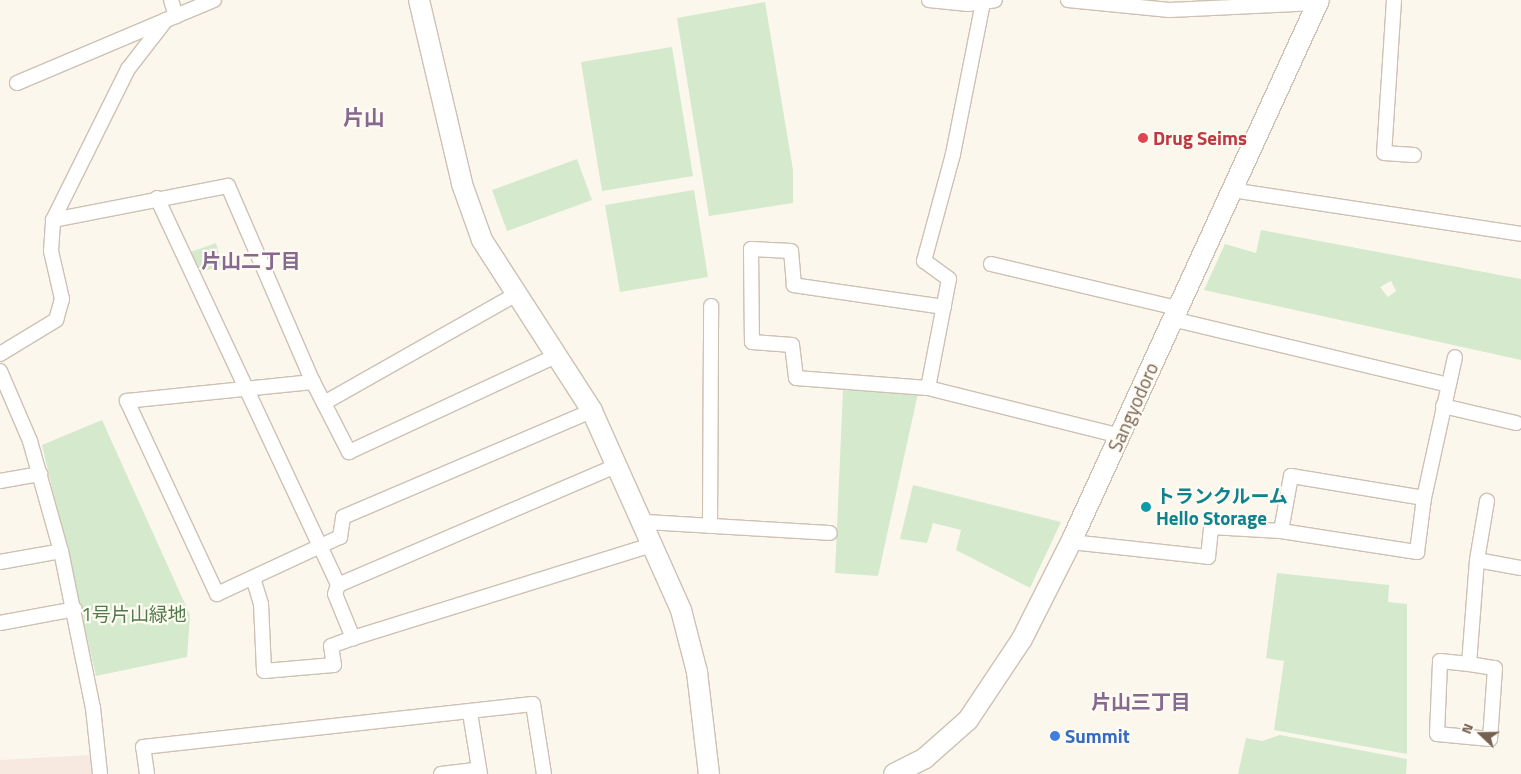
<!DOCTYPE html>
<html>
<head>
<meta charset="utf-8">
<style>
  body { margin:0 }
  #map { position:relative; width:1521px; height:774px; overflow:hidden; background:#fbf7ed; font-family:"Titillium Web","Noto Sans JP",sans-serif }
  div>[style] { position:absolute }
  .commercial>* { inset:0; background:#f7e9df }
  .green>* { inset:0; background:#d5e9cc }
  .roads { filter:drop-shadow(1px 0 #cdc1b3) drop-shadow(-1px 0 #cdc1b3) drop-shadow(0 1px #cdc1b3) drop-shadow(0 -1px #cdc1b3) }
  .street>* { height:14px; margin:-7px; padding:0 7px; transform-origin:7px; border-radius:7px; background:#fff }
  .secondary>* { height:20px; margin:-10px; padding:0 10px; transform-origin:10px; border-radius:10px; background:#fff }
  .dots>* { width:14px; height:14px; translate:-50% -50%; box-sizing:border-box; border:2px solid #fefbf3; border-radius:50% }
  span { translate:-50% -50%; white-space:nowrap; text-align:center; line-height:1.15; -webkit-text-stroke:4.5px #fefbf3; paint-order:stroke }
  .health-label { font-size:19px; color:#be3a42; font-weight:700 }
  .left { translate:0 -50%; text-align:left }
  .street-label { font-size:19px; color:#766151 }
  .culture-label { font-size:19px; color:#0d838f; font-weight:700 }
  .park-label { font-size:19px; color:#537a4a }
  .shop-label { font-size:19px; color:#366cbe; font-weight:700 }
  .neighbourhood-label { font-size:20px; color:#876990; font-weight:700 }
  .quarter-label { font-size:21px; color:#876990; font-weight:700 }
  .north { position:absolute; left:1456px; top:709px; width:50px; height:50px; -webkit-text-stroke:4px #fefbf3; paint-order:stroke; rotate:291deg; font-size:14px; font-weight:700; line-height:20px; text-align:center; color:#766151 }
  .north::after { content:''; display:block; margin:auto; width:18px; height:22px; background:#766151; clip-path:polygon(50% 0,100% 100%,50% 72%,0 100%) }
</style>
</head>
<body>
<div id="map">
  <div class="commercial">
    <div style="clip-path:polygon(90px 755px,93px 774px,0 774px,0 760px)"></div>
  </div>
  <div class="green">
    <div style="clip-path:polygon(765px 2px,793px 170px,793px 203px,709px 216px,677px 18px)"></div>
    <div style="clip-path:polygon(672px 47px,693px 176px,602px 191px,581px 62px)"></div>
    <div style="clip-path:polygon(577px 159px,592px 200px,507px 231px,492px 190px)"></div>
    <div style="clip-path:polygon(694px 190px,708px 277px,620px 292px,605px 205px)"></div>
    <div style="clip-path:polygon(evenodd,1261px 230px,1521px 279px,1521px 360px,1204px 290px,1225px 244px,1256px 253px,1261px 230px,1391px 281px,1396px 291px,1388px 297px,1380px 287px,1391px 281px)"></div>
    <div style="clip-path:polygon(216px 243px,222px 265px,194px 275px,185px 254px)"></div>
    <div style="clip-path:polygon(843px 390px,918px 393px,878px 576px,835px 573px)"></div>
    <div style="clip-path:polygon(102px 420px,190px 615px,187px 657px,96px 676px,42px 445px)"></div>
    <div style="clip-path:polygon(913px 485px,1061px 522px,1030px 588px,956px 550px,961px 530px,933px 523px,927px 543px,900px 539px)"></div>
    <div style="clip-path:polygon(1277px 573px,1389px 585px,1388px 602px,1407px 604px,1407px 754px,1274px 730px,1284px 661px,1266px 658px)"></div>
    <div style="clip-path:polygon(1280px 735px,1407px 759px,1406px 774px,1238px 774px,1246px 738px,1262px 741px)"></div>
  </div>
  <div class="roads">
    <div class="street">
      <div style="left:171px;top:0;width:17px;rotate:73deg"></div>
      <div style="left:929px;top:0;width:39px;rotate:6deg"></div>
      <div style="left:968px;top:4px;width:27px;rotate:-8deg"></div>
      <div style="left:1068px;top:0;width:102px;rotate:5.6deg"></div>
      <div style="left:1170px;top:10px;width:147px;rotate:-2.7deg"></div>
      <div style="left:1394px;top:0;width:153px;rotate:93.7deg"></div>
      <div style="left:1384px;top:153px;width:30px;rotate:4deg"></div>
      <div style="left:17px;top:83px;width:160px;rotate:-22.9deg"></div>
      <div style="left:1231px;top:190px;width:293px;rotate:8.6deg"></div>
      <div style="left:157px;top:198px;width:427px;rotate:64.9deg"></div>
      <div style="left:338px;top:585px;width:9px;rotate:108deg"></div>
      <div style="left:335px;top:594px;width:48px;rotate:67.8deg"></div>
      <div style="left:353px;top:638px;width:316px;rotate:-17.3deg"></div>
      <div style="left:53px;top:220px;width:178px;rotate:-11deg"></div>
      <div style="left:228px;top:186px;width:214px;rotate:66.6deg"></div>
      <div style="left:313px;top:382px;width:79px;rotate:62.8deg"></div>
      <div style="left:349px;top:452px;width:230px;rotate:-24.9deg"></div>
      <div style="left:991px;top:264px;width:191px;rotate:13.3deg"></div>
      <div style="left:944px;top:307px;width:152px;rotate:-171.7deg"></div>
      <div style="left:794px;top:285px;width:34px;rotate:-95deg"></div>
      <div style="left:791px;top:251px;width:40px;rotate:-177.1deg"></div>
      <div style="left:751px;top:249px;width:93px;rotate:89.4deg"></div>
      <div style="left:752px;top:342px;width:40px;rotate:4.3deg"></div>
      <div style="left:792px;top:345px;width:33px;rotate:83deg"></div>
      <div style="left:796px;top:378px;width:132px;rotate:4.3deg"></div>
      <div style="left:928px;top:388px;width:198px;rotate:14deg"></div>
      <div style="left:1172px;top:319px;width:284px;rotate:13.4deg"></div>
      <div style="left:0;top:354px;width:66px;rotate:-31.3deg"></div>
      <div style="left:56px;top:320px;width:22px;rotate:-74deg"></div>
      <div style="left:62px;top:299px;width:49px;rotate:-102.9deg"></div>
      <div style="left:51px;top:251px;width:31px;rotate:-86deg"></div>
      <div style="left:53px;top:220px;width:169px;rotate:-63.6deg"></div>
      <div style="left:128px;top:69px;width:62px;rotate:-52.2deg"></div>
      <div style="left:166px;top:20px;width:52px;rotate:-22.6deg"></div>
      <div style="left:0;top:371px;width:76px;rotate:66.8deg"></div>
      <div style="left:30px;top:441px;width:114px;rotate:74.3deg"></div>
      <div style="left:61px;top:551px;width:160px;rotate:78.5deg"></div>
      <div style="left:93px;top:708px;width:66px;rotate:83.9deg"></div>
      <div style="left:313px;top:382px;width:187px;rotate:174.2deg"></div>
      <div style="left:127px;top:401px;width:213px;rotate:65deg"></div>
      <div style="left:217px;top:594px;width:136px;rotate:-24.9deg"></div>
      <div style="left:340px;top:537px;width:20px;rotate:-81deg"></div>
      <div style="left:343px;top:517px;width:271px;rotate:-23.1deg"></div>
      <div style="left:928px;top:388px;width:111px;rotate:-79.1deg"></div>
      <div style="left:949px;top:279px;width:31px;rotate:-144deg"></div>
      <div style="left:924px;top:261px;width:111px;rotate:-74.8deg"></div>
      <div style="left:953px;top:154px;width:155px;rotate:-78.8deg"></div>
      <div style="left:324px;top:403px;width:219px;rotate:-29.5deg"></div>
      <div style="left:1443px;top:406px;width:75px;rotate:13.1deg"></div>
      <div style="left:0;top:481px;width:41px;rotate:-9.9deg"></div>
      <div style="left:1424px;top:498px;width:144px;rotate:-77.6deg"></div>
      <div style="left:645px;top:522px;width:185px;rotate:3.4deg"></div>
      <div style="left:710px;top:526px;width:220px;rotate:-89.7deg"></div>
      <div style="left:1071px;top:542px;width:138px;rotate:6.2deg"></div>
      <div style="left:1208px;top:557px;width:30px;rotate:-84deg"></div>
      <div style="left:1211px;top:527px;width:70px;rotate:3.3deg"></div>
      <div style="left:1281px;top:531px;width:138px;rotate:8.8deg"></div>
      <div style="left:1417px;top:552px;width:54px;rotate:-82.6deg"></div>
      <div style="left:1424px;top:498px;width:135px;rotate:-170.6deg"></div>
      <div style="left:1291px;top:476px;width:56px;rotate:100.3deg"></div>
      <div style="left:1477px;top:560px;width:45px;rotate:10.3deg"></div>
      <div style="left:0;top:562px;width:62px;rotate:-10.2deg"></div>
      <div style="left:254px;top:581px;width:24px;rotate:73deg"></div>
      <div style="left:261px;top:604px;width:67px;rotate:87.4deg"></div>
      <div style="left:264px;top:671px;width:70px;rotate:-4.9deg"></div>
      <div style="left:334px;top:665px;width:19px;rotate:-99deg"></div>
      <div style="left:331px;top:646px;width:23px;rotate:-20deg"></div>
      <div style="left:338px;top:585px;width:305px;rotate:-23.2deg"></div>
      <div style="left:0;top:623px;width:76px;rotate:-10.6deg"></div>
      <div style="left:1469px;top:664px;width:26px;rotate:9deg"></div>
      <div style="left:1495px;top:668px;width:71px;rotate:94deg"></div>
      <div style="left:1490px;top:739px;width:53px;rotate:-174.6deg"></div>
      <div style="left:1437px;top:734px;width:73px;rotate:-87.6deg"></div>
      <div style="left:1440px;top:661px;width:29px;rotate:6deg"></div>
      <div style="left:1469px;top:664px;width:104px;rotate:-85.6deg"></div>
      <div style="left:1477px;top:560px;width:60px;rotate:-80.4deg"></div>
      <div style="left:470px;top:713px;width:62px;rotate:80.7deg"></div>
      <div style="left:147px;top:774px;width:27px;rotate:-98deg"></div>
      <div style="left:143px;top:747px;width:392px;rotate:-6.3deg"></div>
      <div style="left:533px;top:704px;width:71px;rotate:81.1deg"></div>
      <div style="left:441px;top:774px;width:38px;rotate:-7deg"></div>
    </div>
    <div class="secondary">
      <div style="left:419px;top:0;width:189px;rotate:76.8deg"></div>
      <div style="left:462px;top:184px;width:59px;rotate:70.3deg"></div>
      <div style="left:482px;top:240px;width:203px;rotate:57.2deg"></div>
      <div style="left:592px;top:411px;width:218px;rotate:65.9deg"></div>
      <div style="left:681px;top:610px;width:64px;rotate:75.5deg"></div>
      <div style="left:697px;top:672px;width:103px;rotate:83.3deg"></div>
      <div style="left:894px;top:774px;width:35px;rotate:-27deg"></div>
      <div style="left:925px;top:758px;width:57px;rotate:-41.5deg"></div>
      <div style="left:968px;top:720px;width:97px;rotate:-56.3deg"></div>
      <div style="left:1022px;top:639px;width:109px;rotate:-63.2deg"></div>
      <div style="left:1071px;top:542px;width:596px;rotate:-65.41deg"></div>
    </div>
  </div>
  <div class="dots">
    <div style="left:1143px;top:138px;background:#e0444e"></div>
    <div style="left:1146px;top:507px;background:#0f9aa8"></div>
    <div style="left:1055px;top:736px;background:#3f7fe0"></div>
  </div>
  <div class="health-label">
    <span class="left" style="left:1153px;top:138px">Drug Seims</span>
  </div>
  <div class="street-label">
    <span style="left:1133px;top:407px;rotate:-66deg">Sangyodoro</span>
  </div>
  <div class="culture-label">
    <span class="left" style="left:1156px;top:507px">トランクルーム<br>Hello Storage</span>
  </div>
  <div class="park-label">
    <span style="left:134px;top:614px">1号片山緑地</span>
  </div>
  <div class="shop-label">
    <span class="left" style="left:1065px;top:736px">Summit</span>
  </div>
  <div class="neighbourhood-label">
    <span style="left:251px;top:260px">片山二丁目</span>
    <span style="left:1141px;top:701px">片山三丁目</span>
  </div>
  <div class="quarter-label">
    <span style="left:364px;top:117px">片山</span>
  </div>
  <div class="north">N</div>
</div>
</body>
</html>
